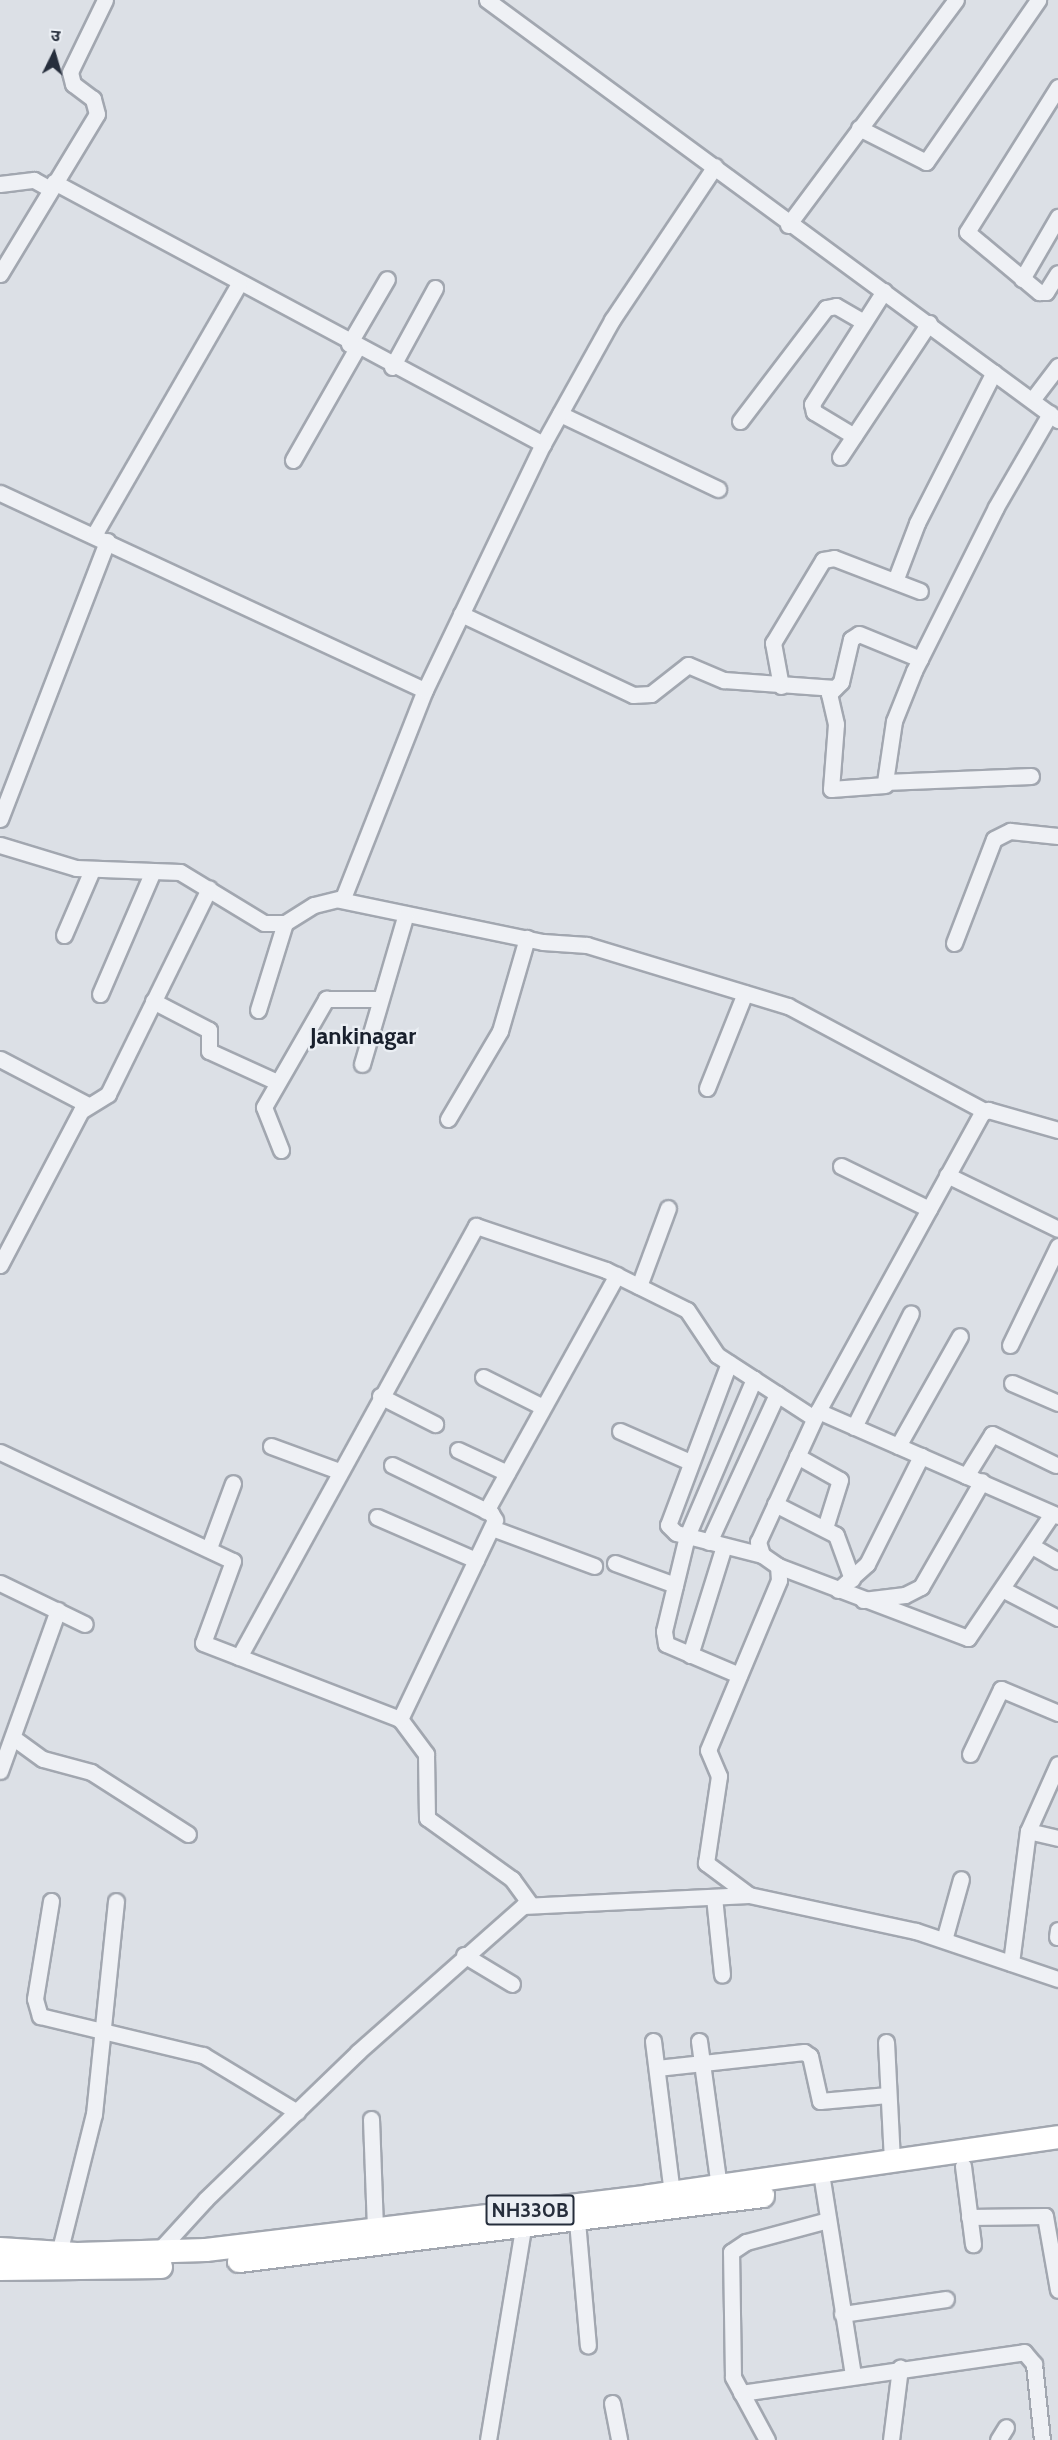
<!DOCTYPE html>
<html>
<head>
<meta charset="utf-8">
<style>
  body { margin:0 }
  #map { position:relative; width:1058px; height:2440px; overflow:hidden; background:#dce0e6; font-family:Cabin,"Noto Sans Devanagari",sans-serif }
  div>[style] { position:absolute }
  .roads { filter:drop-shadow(2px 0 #a2a7b0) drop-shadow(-2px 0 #a2a7b0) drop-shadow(0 2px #a2a7b0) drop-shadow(0 -2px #a2a7b0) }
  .minor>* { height:15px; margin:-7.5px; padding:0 7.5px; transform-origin:7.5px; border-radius:7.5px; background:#eff1f5 }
  .highway>* { height:22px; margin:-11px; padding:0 11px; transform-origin:11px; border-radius:11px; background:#fff }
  span { translate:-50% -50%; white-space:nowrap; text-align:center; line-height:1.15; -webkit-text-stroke:4.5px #ebeff4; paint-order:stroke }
  .shield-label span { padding:2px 4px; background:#ebeff4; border:2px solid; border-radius:4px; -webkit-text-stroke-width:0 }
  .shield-label { font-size:20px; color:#262e3c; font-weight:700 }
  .quarter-label { font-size:24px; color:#19202d; font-weight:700 }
  .north { position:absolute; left:24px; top:24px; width:60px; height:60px; -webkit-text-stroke:4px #ebeff4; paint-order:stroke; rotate:5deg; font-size:16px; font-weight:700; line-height:24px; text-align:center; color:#262e3c }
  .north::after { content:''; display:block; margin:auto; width:21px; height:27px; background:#262e3c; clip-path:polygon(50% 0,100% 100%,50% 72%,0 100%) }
</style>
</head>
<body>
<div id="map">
  <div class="roads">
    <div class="minor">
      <div style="left:487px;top:0;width:709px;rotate:36.34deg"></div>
      <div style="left:1058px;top:87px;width:171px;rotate:122.1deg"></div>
      <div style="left:967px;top:232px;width:94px;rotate:39.8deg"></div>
      <div style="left:1039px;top:292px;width:7px"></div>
      <div style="left:1046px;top:292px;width:22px;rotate:-58deg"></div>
      <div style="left:859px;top:128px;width:75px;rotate:26.9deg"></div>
      <div style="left:926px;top:162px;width:197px;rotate:-55.3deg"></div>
      <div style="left:54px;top:182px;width:555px;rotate:28.18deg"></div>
      <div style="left:0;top:184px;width:34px;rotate:-7deg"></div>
      <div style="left:34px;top:180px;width:18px;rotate:29deg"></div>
      <div style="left:788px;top:225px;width:281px;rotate:-53.3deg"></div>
      <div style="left:0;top:274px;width:187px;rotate:-58.8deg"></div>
      <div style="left:97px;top:114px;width:16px;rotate:-105deg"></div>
      <div style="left:93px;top:99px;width:25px;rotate:-143deg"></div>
      <div style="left:73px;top:84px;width:12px;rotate:-104deg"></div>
      <div style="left:70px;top:72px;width:80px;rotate:-64.1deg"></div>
      <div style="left:1022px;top:279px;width:72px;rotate:-59.9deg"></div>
      <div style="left:349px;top:344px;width:75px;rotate:-59.7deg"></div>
      <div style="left:392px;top:367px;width:90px;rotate:-61.4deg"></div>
      <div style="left:1032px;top:400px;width:43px;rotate:-52.6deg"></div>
      <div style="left:560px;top:414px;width:175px;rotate:25.4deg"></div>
      <div style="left:740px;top:421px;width:142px;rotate:-52.7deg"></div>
      <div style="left:826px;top:308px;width:10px;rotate:-11deg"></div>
      <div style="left:836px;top:306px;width:32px;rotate:30deg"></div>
      <div style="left:854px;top:436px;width:47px;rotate:-149deg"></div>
      <div style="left:814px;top:412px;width:8px;rotate:-104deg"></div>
      <div style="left:812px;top:404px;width:134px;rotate:-57.5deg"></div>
      <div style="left:840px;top:457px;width:161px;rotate:-56.4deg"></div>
      <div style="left:293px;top:460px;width:129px;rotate:-60.3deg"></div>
      <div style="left:0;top:493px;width:468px;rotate:24.9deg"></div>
      <div style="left:94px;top:535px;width:290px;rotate:-60deg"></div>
      <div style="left:895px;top:581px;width:62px;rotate:-69.2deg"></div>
      <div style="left:917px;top:523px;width:169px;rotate:-63deg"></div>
      <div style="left:461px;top:614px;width:190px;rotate:25.2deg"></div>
      <div style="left:633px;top:695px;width:18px;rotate:-3deg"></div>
      <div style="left:651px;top:694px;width:47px;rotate:-38.1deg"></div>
      <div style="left:688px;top:665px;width:39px;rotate:23deg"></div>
      <div style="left:724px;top:680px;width:111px;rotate:4.1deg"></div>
      <div style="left:781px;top:686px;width:44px;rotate:-100.5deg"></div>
      <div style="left:773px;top:643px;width:97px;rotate:-58.9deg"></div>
      <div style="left:823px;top:560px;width:11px;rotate:-10deg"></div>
      <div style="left:834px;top:558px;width:92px;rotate:21deg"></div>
      <div style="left:1031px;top:776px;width:146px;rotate:177.6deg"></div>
      <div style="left:885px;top:782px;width:62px;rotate:-81.6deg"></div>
      <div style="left:894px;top:721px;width:54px;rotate:-68.2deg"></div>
      <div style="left:914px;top:671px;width:183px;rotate:-63.4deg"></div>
      <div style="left:996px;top:507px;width:108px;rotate:-59.9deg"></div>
      <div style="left:885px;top:785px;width:54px;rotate:175.8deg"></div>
      <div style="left:831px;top:789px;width:65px;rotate:-85.6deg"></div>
      <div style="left:836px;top:724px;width:31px;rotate:-103deg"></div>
      <div style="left:829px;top:694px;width:17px;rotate:-45deg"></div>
      <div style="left:841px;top:682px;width:44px;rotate:-76.9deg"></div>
      <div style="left:851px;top:639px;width:9px;rotate:-32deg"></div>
      <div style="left:859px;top:634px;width:66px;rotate:22.3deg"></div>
      <div style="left:0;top:819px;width:298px;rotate:-68.9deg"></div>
      <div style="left:0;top:845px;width:79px;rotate:16.8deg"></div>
      <div style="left:76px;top:868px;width:104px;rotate:2.2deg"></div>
      <div style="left:180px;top:872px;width:98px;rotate:31.3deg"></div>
      <div style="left:264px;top:923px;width:21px"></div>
      <div style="left:285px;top:923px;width:34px;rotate:-32deg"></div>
      <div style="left:314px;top:905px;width:30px;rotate:-14deg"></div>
      <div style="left:343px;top:898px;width:224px;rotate:-68.5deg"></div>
      <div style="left:425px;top:690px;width:273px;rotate:-64.4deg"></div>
      <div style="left:543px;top:444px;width:142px;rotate:-60.9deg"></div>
      <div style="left:612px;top:320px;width:185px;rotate:-56.2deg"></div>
      <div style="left:340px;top:900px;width:207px;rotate:11.7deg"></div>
      <div style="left:543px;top:942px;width:44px;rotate:3.9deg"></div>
      <div style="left:587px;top:945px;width:210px;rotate:16.9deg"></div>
      <div style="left:788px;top:1006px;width:223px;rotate:28.1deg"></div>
      <div style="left:64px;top:935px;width:71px;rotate:-66.7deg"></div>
      <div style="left:954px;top:943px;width:111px;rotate:-69deg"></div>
      <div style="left:994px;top:839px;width:18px;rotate:-27deg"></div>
      <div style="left:1010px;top:831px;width:48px;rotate:5.9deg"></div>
      <div style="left:100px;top:994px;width:134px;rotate:-66.7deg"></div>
      <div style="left:153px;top:1001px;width:63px;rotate:27.4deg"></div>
      <div style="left:209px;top:1030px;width:21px;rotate:90deg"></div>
      <div style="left:209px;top:1051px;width:75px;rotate:24.5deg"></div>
      <div style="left:258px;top:1010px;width:91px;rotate:-72.8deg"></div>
      <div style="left:0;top:1059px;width:99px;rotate:27.6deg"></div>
      <div style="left:362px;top:1064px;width:156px;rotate:-73.7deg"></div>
      <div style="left:707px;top:1088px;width:102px;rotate:-68.2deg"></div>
      <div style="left:448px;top:1119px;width:102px;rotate:-59.4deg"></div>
      <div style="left:500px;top:1031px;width:97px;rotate:-73.8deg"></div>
      <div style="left:281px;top:1150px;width:46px;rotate:-111.6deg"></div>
      <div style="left:264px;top:1107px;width:125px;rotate:-60.1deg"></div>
      <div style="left:326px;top:999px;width:54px"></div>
      <div style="left:841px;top:1166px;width:98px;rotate:26deg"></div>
      <div style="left:947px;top:1175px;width:123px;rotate:25.9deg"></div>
      <div style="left:0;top:1265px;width:174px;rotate:-62.3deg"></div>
      <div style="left:81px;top:1111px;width:32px;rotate:-32deg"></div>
      <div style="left:108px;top:1094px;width:229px;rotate:-63.8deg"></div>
      <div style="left:639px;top:1286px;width:83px;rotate:-69.6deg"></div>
      <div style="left:1010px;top:1345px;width:110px;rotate:-64.1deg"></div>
      <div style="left:729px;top:1363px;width:173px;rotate:110.6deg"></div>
      <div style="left:668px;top:1525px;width:11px;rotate:45deg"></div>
      <div style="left:676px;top:1533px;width:89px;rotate:14.3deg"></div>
      <div style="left:483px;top:1377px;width:67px;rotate:26.6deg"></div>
      <div style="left:1012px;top:1383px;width:50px;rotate:23.5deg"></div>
      <div style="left:380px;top:1396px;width:62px;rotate:27deg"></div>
      <div style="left:818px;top:1411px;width:340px;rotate:-61.2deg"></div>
      <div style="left:982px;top:1113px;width:7px;rotate:-27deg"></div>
      <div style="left:988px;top:1110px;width:73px;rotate:15.9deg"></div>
      <div style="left:854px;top:1427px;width:127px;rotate:-63.4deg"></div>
      <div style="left:620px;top:1431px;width:77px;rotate:23.9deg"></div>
      <div style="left:271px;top:1446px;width:72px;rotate:20.2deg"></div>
      <div style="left:898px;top:1446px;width:126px;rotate:-60.6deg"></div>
      <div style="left:458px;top:1450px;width:54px;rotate:25.1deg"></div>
      <div style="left:0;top:1452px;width:257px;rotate:25.1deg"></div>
      <div style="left:233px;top:1561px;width:87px;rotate:110.1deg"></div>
      <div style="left:203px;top:1643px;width:211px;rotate:21.1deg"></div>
      <div style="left:400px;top:1719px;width:44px;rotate:53.4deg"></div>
      <div style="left:426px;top:1754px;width:64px;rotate:89.1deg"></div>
      <div style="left:427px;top:1818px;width:105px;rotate:35.7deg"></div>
      <div style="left:512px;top:1879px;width:32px;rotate:54deg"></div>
      <div style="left:797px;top:1456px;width:49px;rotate:29.2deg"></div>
      <div style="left:840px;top:1480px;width:50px;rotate:107.4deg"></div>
      <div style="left:392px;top:1465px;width:110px;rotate:25.9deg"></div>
      <div style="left:491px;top:1513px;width:8px;rotate:60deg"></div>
      <div style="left:495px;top:1520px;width:221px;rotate:115.5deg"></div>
      <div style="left:966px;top:1476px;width:49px;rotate:-58.2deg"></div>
      <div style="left:992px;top:1434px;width:71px;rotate:25.8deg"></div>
      <div style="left:775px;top:1504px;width:68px;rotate:26.9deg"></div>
      <div style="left:836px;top:1535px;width:47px;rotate:70deg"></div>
      <div style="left:486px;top:1511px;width:270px;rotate:-61deg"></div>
      <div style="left:377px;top:1517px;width:108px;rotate:23.5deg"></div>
      <div style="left:492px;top:1528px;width:109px;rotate:20.4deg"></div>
      <div style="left:709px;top:1542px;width:163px;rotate:-65.3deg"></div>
      <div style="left:1032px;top:1546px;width:30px;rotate:30deg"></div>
      <div style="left:209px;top:1548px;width:69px;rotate:-69.7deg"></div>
      <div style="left:615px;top:1563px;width:64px;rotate:20.1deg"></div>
      <div style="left:778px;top:1566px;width:203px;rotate:20.8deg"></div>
      <div style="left:968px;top:1638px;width:150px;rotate:-55.9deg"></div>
      <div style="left:0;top:1583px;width:94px;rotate:25.8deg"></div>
      <div style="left:838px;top:1590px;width:39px;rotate:-42deg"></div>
      <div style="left:867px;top:1564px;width:121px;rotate:-63.4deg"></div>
      <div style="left:1004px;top:1590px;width:61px;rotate:27.4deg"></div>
      <div style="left:863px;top:1600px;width:42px;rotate:-6.8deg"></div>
      <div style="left:905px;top:1595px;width:18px;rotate:-27deg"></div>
      <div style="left:921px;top:1587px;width:122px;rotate:-60.1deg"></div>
      <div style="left:690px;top:1655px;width:114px;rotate:-72.7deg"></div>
      <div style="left:239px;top:1657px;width:492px;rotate:-61.2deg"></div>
      <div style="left:476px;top:1226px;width:137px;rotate:18.7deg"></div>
      <div style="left:606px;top:1270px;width:90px;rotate:26.3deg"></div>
      <div style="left:687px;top:1310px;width:54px;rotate:56.3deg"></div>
      <div style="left:717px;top:1355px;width:116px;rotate:33deg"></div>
      <div style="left:739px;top:1675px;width:79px;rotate:-157deg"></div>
      <div style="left:666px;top:1644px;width:13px;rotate:-99deg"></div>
      <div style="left:664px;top:1631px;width:98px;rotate:-76.4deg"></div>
      <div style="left:687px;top:1536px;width:171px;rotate:-66.9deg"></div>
      <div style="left:15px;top:1739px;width:34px;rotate:36deg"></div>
      <div style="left:43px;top:1759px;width:50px;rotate:15.2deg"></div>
      <div style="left:91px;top:1772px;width:115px;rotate:32.6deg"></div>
      <div style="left:970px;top:1754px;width:72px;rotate:-64.5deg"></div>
      <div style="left:1001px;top:1689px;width:62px;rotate:22.8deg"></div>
      <div style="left:0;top:1771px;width:171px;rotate:-70.2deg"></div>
      <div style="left:1028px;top:1831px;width:31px;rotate:13deg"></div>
      <div style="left:749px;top:1895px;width:54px;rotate:-143.3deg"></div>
      <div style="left:706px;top:1863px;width:88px;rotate:-81.5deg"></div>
      <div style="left:719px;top:1776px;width:28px;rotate:-113deg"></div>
      <div style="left:708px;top:1750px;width:184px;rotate:-67.3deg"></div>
      <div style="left:779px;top:1580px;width:14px;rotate:-94deg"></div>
      <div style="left:778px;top:1566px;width:19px;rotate:-145deg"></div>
      <div style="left:762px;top:1555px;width:14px;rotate:-107deg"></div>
      <div style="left:758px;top:1542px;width:144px;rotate:-65.4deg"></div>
      <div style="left:818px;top:1411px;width:262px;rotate:23.6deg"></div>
      <div style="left:714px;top:1897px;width:78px;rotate:84.1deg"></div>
      <div style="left:51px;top:1901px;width:99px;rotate:99.3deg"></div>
      <div style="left:35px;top:1999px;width:18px;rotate:74deg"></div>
      <div style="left:40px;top:2016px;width:168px;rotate:13.5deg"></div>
      <div style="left:203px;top:2055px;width:110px;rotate:31.2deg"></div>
      <div style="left:1057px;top:1937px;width:7px;rotate:-82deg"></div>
      <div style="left:944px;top:1940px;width:63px;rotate:-74.4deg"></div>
      <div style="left:464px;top:1955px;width:56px;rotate:31.1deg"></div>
      <div style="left:1011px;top:1963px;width:133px;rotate:-82.7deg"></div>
      <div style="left:1028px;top:1831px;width:73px;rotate:-65.9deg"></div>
      <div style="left:653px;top:2041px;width:153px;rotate:82.9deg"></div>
      <div style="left:699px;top:2041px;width:147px;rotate:82.2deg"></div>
      <div style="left:886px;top:2042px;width:120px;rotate:87.1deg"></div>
      <div style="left:657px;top:2068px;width:148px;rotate:-6.2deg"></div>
      <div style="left:804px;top:2052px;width:7px;rotate:34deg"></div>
      <div style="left:810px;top:2056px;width:46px;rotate:77.5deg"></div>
      <div style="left:820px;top:2101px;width:68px;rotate:-5deg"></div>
      <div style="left:371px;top:2119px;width:110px;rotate:87.9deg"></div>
      <div style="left:963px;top:2166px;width:79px;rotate:82.7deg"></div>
      <div style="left:821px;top:2173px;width:204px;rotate:81deg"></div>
      <div style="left:969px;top:2217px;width:76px;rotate:-0.8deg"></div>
      <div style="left:1045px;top:2216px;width:75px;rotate:80deg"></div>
      <div style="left:577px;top:2221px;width:125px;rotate:85deg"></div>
      <div style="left:59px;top:2253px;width:143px;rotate:-75.9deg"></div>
      <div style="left:94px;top:2114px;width:214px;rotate:-84.1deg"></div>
      <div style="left:164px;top:2259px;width:14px;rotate:-90deg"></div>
      <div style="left:164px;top:2245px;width:62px;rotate:-47.6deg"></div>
      <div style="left:206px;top:2199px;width:211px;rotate:-44deg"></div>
      <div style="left:358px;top:2052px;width:220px;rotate:-41.5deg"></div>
      <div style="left:523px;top:1906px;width:226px;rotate:-2.8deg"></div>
      <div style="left:749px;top:1895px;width:171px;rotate:12.2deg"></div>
      <div style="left:916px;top:1931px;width:150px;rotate:18.7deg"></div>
      <div style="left:842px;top:2314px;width:105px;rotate:-8.2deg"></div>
      <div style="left:741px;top:2393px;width:286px;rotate:-8.2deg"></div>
      <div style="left:1024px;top:2352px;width:16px;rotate:50deg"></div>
      <div style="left:1034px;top:2364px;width:76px;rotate:84deg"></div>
      <div style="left:612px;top:2403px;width:38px;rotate:79deg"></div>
      <div style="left:488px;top:2440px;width:227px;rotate:-80.6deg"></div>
      <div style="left:767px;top:2440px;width:72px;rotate:-118.4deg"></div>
      <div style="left:733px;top:2377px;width:125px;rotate:-90.9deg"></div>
      <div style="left:731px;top:2252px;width:18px;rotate:-34deg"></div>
      <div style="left:746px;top:2242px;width:85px;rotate:-15deg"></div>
      <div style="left:891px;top:2440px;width:73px;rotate:-82.9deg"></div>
      <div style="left:998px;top:2440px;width:15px;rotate:-58deg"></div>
    </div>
    <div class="highway">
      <div style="left:0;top:2249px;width:77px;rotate:3.7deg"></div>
      <div style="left:77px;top:2254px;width:129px;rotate:-1.8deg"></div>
      <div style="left:206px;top:2250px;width:446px;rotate:-6.9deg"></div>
      <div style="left:649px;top:2196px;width:413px;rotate:-8.2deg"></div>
      <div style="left:239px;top:2261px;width:528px;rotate:-7.07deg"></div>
      <div style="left:0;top:2269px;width:161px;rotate:-0.7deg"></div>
    </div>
  </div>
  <div class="shield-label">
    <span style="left:530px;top:2210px">NH330B</span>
  </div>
  <div class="quarter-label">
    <span style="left:363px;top:1036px">Jankinagar</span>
  </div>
  <div class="north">उ</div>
</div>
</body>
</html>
